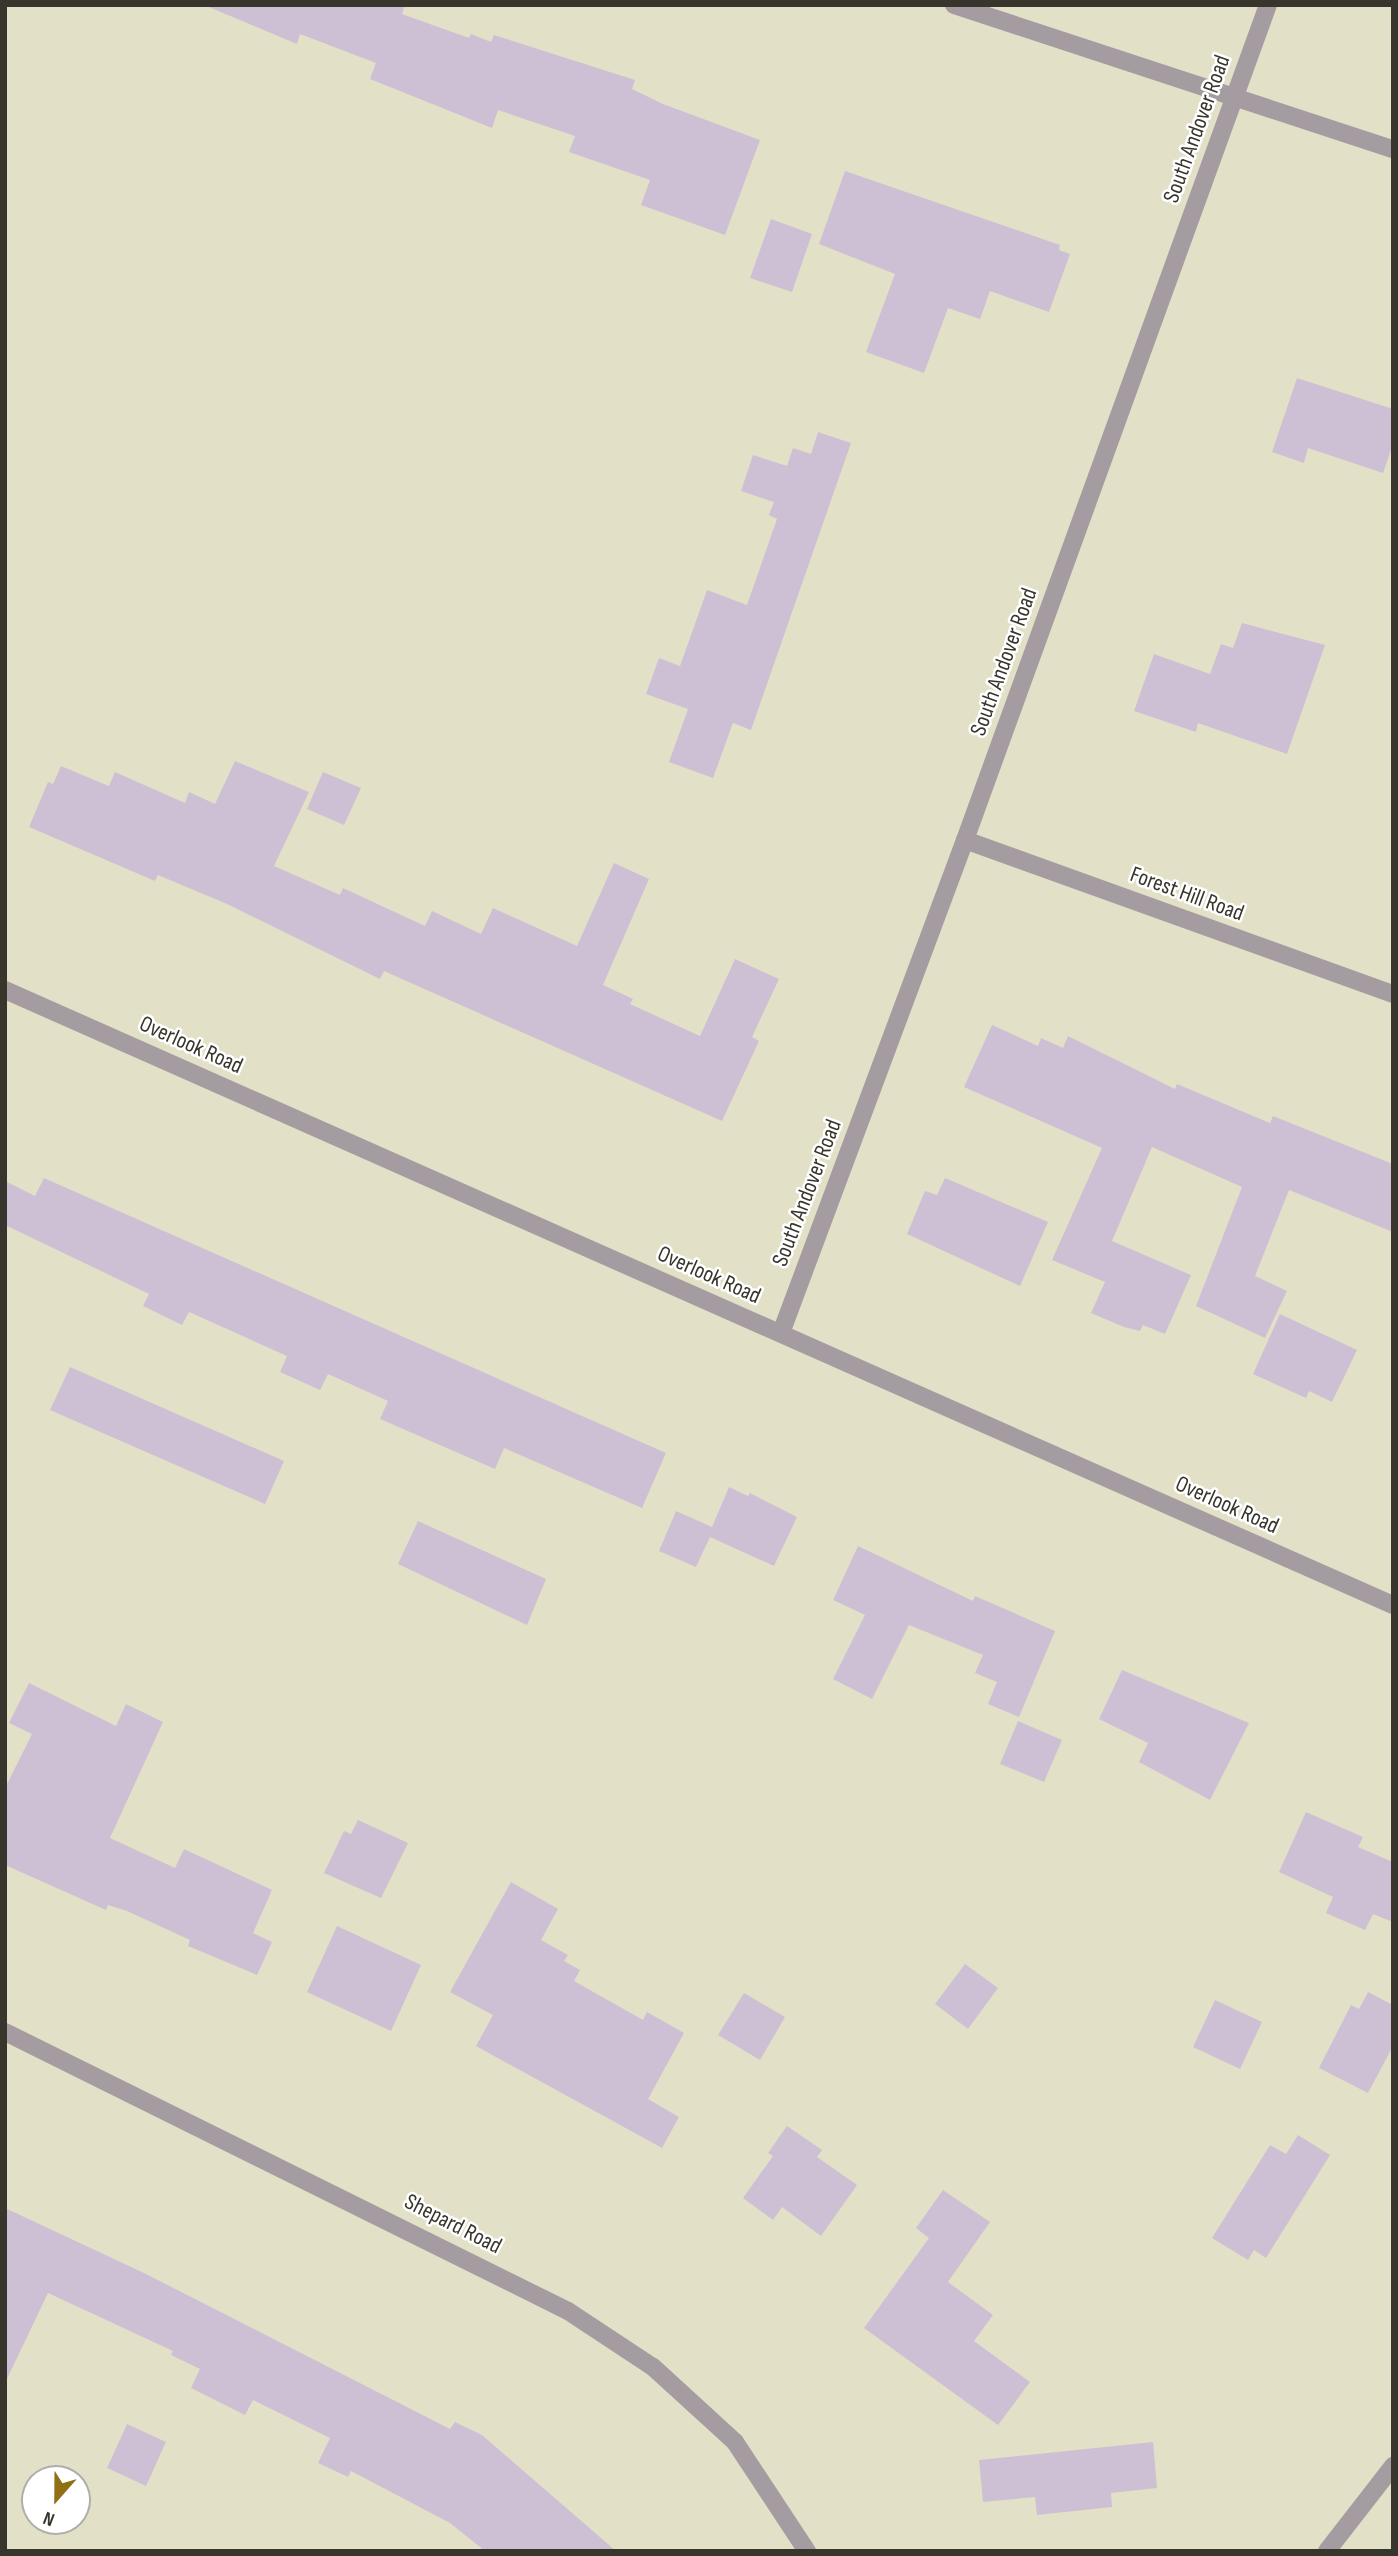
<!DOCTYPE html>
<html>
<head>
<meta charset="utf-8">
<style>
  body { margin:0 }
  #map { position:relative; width:1398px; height:2556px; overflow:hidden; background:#e3e0c8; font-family:"Sofia Sans Condensed",sans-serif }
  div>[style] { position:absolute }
  .building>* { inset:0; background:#cdc0d4 }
  .minor>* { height:18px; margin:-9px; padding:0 9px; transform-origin:9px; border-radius:9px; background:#a59ca2 }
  span { translate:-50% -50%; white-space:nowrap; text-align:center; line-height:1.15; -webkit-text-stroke:5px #fff; paint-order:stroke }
  .street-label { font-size:23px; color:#37352c }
  .frame { position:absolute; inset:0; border:7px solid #37352c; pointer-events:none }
  .north { position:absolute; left:21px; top:2465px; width:70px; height:70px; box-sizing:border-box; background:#fff; border:2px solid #afaeab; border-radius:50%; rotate:201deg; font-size:19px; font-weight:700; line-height:28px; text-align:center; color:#37352c }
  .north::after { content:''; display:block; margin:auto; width:24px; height:32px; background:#8f7015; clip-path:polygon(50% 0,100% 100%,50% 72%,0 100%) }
</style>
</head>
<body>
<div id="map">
  <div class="building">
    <div style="clip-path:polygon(204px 5px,405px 5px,402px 14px,469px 38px,471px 34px,491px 42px,494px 35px,635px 80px,632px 89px,663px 104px,760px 140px,725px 235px,641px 205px,650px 180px,569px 152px,575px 136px,498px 110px,492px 128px,370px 79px,376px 63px,300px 34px,297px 44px)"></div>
    <div style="clip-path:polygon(845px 171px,1060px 245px,1059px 250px,1070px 254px,1049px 312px,990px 291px,980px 319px,948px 308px,924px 373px,866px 352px,895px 274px,819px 244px)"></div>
    <div style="clip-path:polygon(771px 219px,812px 234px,792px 292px,750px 278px)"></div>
    <div style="clip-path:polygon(1297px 378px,1393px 409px,1393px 444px,1383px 473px,1308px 448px,1304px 463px,1272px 452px)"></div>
    <div style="clip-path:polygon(818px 432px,851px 443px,751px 730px,733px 723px,713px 778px,669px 762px,688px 709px,646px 694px,659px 658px,680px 666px,707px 590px,747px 605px,777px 519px,769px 515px,774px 502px,741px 491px,753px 455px,787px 466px,793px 448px,811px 454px)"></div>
    <div style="clip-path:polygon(1242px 623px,1325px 645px,1287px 754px,1198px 723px,1196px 732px,1134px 711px,1154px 654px,1210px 674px,1221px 644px,1233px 648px)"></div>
    <div style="clip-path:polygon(235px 761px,309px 792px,274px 866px,340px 895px,343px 888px,425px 926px,432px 911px,481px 934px,493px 908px,577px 946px,614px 863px,649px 879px,603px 985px,633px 999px,630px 1004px,700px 1036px,735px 959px,779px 979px,752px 1037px,759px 1041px,722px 1121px,384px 971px,380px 979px,227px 904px,158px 875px,155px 881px,29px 827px,48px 782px,53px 784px,61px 766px,109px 786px,115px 772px,185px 803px,189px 792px,215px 804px)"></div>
    <div style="clip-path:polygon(323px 772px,361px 788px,344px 825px,307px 809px)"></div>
    <div style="clip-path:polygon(992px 1025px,1038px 1046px,1041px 1038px,1063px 1048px,1068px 1036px,1175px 1089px,1177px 1084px,1270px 1123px,1273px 1116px,1393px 1164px,1393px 1232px,1289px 1190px,1255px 1276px,1287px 1291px,1265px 1338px,1196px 1306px,1242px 1187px,1152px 1147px,1112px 1241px,1191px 1275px,1165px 1334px,1143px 1325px,1140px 1331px,1124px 1327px,1091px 1313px,1105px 1282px,1052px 1260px,1102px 1148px,964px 1087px)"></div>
    <div style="clip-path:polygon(44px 1178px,666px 1453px,642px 1508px,504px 1448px,495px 1469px,380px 1419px,388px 1401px,328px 1374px,320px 1390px,280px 1372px,287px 1356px,189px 1312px,182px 1325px,143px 1306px,149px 1294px,5px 1225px,5px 1181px,35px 1196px)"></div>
    <div style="clip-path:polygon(945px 1178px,1048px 1222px,1020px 1286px,907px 1234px,925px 1191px,937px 1195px)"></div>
    <div style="clip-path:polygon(1280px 1314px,1357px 1350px,1332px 1402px,1309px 1391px,1306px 1398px,1253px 1374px)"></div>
    <div style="clip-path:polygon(70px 1367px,284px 1461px,265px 1504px,50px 1410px)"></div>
    <div style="clip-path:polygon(729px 1487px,748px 1496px,750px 1493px,797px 1517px,774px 1566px,710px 1537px,696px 1567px,659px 1551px,676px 1511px,712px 1527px)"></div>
    <div style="clip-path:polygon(418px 1521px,546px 1579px,527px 1625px,398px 1564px)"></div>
    <div style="clip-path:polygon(858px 1546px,973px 1601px,975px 1596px,1055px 1631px,1019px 1717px,988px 1704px,997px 1682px,975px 1673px,983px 1655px,909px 1625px,872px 1699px,833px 1679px,865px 1615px,833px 1600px)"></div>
    <div style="clip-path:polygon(1122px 1670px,1249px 1723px,1210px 1800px,1139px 1762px,1148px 1743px,1099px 1719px)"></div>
    <div style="clip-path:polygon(29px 1683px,116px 1726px,126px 1704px,163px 1722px,110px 1838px,175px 1868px,184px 1849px,272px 1890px,253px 1933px,272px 1942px,257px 1975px,188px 1946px,190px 1940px,127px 1911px,108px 1905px,106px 1910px,5px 1865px,5px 1788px,32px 1734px,9px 1723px)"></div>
    <div style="clip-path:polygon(1018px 1721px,1062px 1740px,1044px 1782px,1000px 1764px)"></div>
    <div style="clip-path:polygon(1306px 1812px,1363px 1837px,1358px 1847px,1393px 1862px,1393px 1922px,1373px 1914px,1365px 1930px,1326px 1913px,1333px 1897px,1279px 1872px)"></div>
    <div style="clip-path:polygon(358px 1820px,408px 1843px,381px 1898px,324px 1873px,344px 1831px,351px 1834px)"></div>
    <div style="clip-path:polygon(511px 1882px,558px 1909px,541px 1940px,568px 1955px,564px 1961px,580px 1970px,574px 1981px,643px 2020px,647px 2012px,684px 2033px,648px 2099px,679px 2117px,662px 2148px,476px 2046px,493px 2015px,450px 1992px)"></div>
    <div style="clip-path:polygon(337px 1926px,421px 1965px,391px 2031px,307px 1992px)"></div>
    <div style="clip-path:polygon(965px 1964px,998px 1988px,968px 2029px,935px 2004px)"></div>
    <div style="clip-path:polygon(1368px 1992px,1393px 2005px,1393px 2046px,1368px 2093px,1319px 2068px,1351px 2005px,1359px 2009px)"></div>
    <div style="clip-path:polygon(744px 1993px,785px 2017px,760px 2060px,718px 2035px)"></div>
    <div style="clip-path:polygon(1215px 2000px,1262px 2022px,1240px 2069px,1193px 2047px)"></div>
    <div style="clip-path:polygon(787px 2126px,822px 2150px,817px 2157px,857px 2185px,821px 2236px,782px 2207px,773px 2220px,743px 2198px,773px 2156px,768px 2153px)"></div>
    <div style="clip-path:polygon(1298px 2135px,1330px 2155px,1266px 2258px,1254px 2250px,1248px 2260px,1212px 2238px,1270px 2145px,1286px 2154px)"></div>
    <div style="clip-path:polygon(943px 2190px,990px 2222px,948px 2282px,993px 2315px,974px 2341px,1030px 2382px,998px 2425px,864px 2328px,929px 2238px,916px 2228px)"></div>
    <div style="clip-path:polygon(5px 2208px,144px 2273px,450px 2429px,455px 2422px,482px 2435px,616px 2551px,485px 2551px,450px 2523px,351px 2471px,348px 2477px,318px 2463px,330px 2438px,253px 2400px,245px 2415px,191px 2388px,200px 2369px,171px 2355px,173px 2351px,48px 2293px,5px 2383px)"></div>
    <div style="clip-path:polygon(127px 2424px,166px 2442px,146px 2486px,107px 2468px)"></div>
    <div style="clip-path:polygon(1153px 2442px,1157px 2488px,1111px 2493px,1112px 2507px,1037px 2515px,1035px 2497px,983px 2502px,979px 2460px)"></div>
  </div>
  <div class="minor">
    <div style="left:954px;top:5px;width:462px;rotate:18.2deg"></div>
    <div style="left:965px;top:840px;width:455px;rotate:19.8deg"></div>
    <div style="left:5px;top:990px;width:1518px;rotate:23.9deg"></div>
    <div style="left:781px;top:1333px;width:526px;rotate:-69.53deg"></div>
    <div style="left:965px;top:840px;width:888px;rotate:-70.06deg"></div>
    <div style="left:5px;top:2032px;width:628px;rotate:26.36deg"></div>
    <div style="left:568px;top:2311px;width:102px;rotate:33.4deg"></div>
    <div style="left:653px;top:2367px;width:111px;rotate:42.4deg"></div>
    <div style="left:735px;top:2442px;width:131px;rotate:56.6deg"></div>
    <div style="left:1327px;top:2551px;width:108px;rotate:-52.2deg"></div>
  </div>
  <div class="street-label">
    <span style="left:1197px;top:129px;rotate:-70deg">South Andover Road</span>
    <span style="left:1004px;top:662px;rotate:-70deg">South Andover Road</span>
    <span style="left:1187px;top:894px;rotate:20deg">Forest Hill Road</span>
    <span style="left:191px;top:1045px;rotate:24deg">Overlook Road</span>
    <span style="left:807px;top:1193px;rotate:-69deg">South Andover Road</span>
    <span style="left:709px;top:1275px;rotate:24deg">Overlook Road</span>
    <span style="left:1227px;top:1505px;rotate:24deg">Overlook Road</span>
    <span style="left:453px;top:2224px;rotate:27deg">Shepard Road</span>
  </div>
  <div class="frame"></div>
  <div class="north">N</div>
</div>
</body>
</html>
